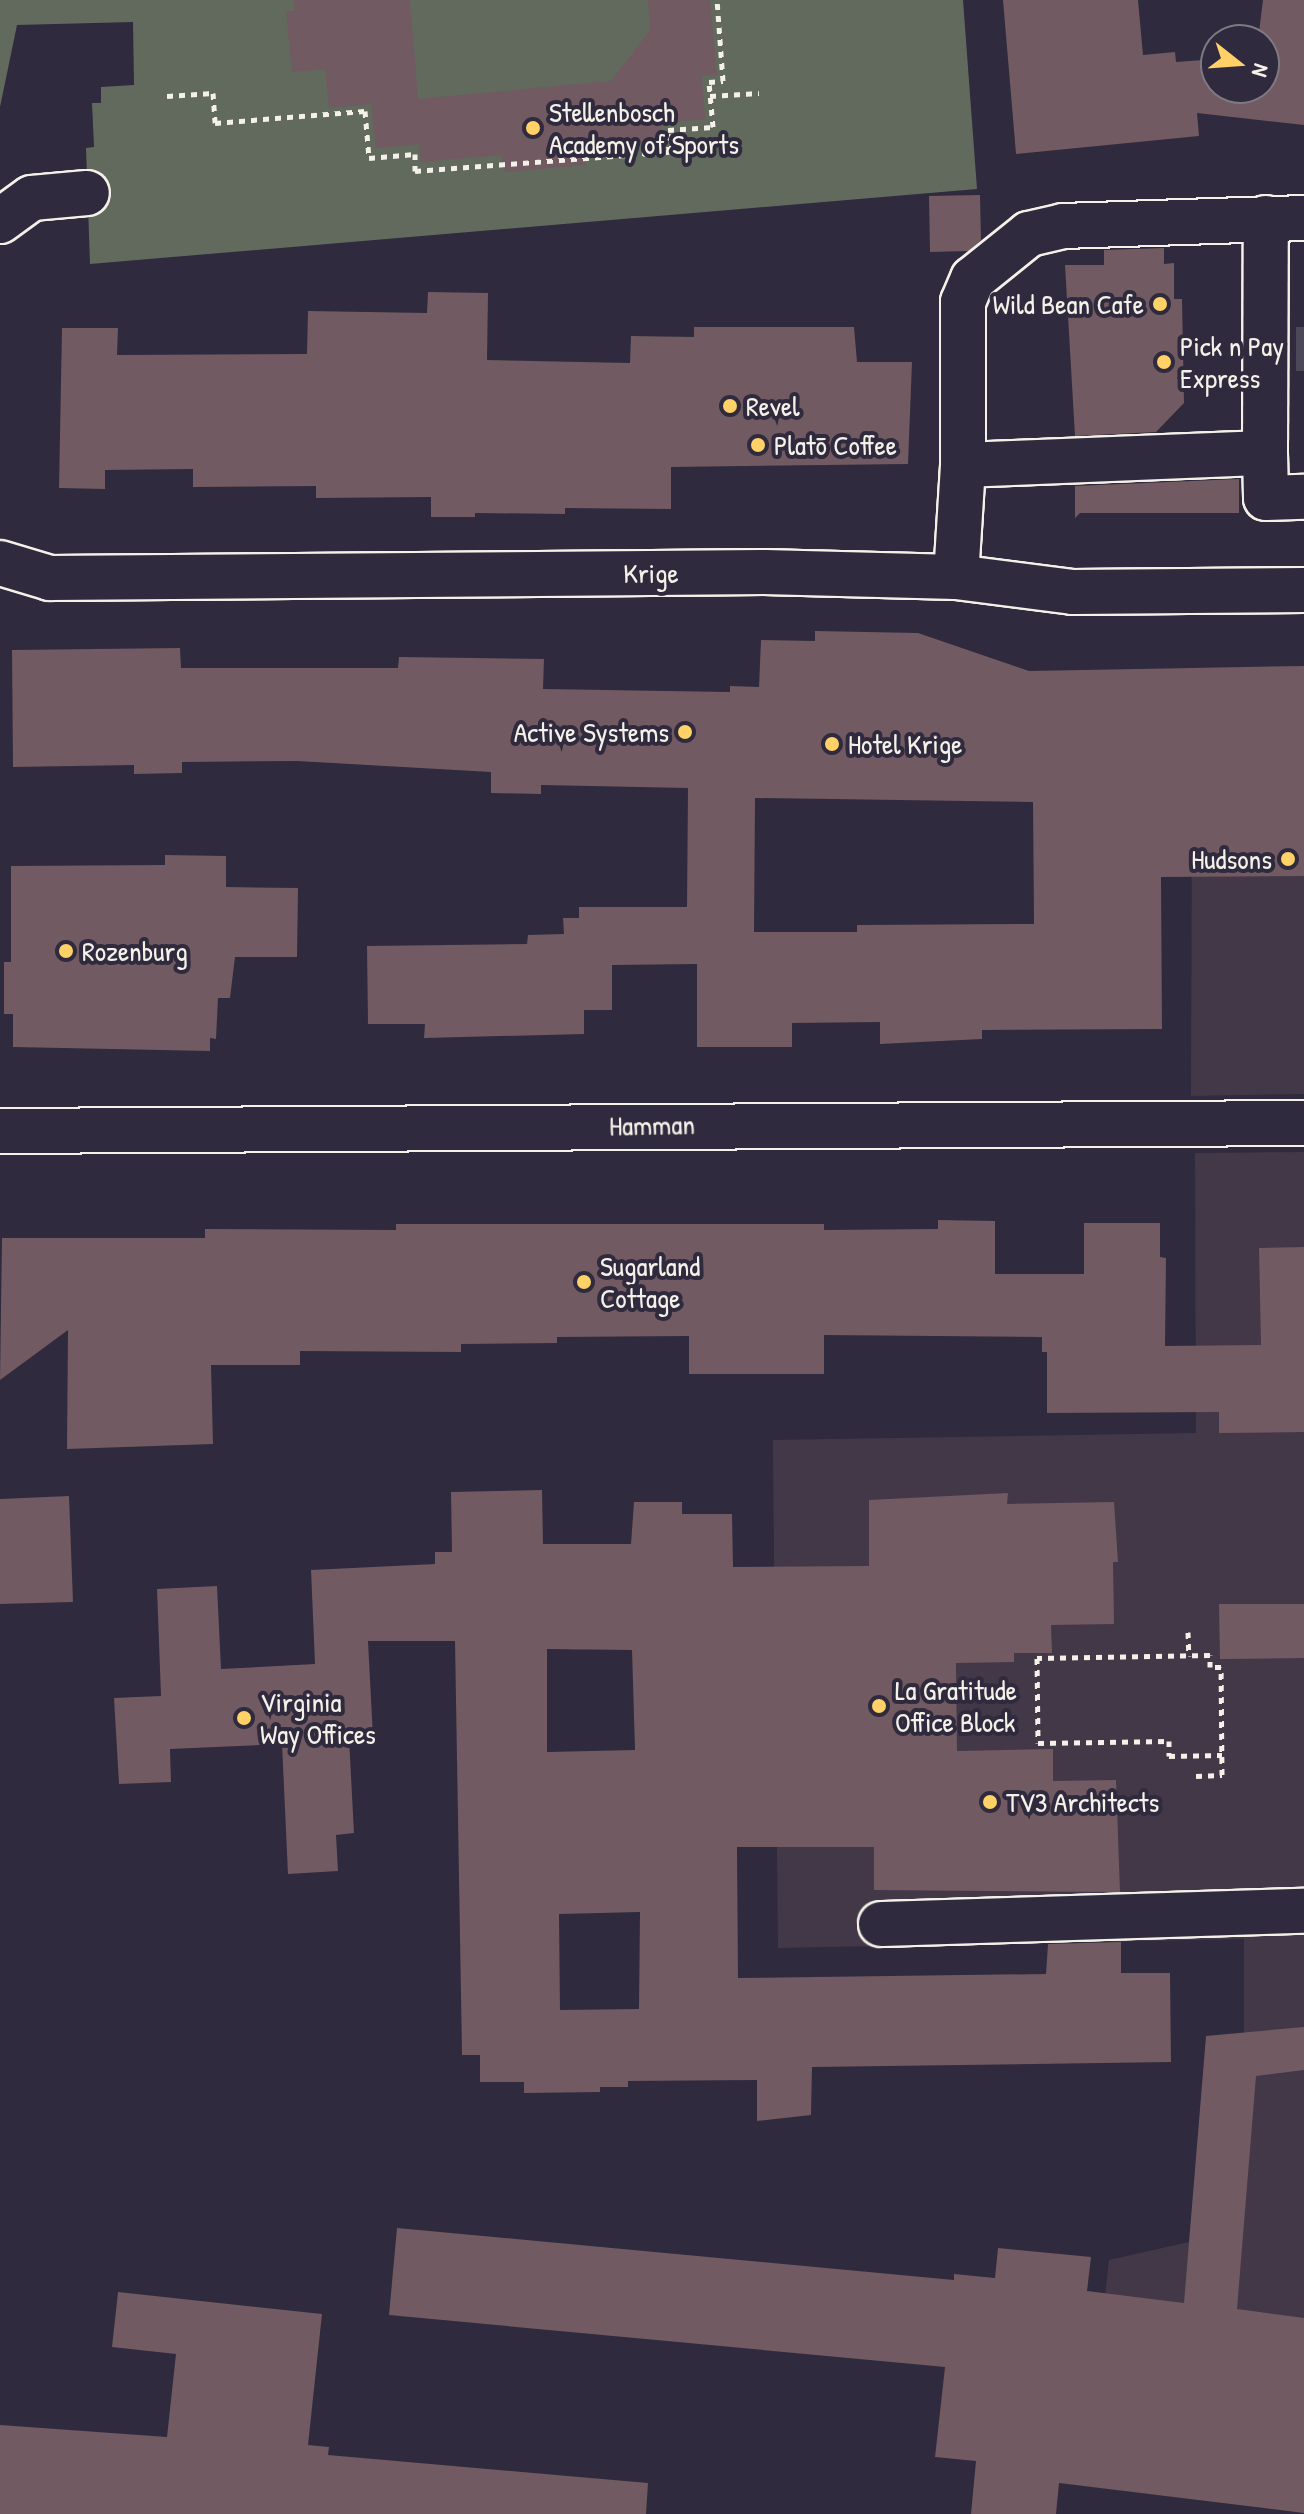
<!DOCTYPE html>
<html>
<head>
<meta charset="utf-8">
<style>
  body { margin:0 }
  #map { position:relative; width:1304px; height:2514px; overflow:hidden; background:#2f2a3d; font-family:"Patrick Hand",sans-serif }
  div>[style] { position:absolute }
  .built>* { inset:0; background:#433848 }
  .green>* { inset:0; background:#626a5e }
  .building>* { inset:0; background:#715a61 }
  .minor-tunnel>* { height:44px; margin-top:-22px; transform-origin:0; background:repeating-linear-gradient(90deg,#4d4857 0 44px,transparent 0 66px) }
  .path>* { height:5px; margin-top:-2.5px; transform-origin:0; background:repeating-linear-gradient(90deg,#f4f1e8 0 6px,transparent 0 12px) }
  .roads { filter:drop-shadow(2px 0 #f4f1e8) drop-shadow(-2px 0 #f4f1e8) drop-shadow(0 2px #f4f1e8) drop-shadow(0 -2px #f4f1e8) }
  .minor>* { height:44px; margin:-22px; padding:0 22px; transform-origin:22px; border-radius:22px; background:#2f2a3d }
  .dots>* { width:22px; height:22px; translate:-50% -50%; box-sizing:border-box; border:4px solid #2f2a3d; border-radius:50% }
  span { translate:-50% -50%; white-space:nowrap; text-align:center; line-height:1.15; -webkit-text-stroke:8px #2f2a3d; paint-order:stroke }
  .poi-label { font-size:28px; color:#f4f1e8 }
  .left { translate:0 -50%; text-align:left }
  .right { translate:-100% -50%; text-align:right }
  .street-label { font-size:28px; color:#f4f1e8 }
  .north { position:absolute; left:1200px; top:24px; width:80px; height:80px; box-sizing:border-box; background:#2f2a3d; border:2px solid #7e7a81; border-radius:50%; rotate:107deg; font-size:22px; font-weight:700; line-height:32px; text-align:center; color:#f4f1e8 }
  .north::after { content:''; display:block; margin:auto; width:28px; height:36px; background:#ffd166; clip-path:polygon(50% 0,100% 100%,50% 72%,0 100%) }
</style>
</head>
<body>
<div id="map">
  <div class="built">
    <div style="clip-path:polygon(1304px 774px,1304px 1094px,1191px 1096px,1192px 809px)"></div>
    <div style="clip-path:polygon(1304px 1152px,1304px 2397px,1097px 2367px,1109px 2260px,1189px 2242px,1204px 2081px,1244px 2076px,1244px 1939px,778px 1948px,773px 1456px,773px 1440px,1196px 1433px,1195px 1153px)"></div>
  </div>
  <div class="green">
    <div style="clip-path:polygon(0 0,963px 0,977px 189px,90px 264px,86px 148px,94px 147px,92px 103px,101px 103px,101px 87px,134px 85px,133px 22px,17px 25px,0 107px)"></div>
  </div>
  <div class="building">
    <div style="clip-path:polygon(293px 0,410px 0,418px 99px,611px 81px,650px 30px,648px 0,710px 0,717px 75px,702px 76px,705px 119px,661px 123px,662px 141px,584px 149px,586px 165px,504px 172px,502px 155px,421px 162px,419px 144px,376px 148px,371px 104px,329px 108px,325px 69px,292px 72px,286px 11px,295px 11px)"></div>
    <div style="clip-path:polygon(1003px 0,1138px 0,1143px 55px,1175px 52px,1176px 62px,1216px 59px,1216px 88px,1264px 88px,1264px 40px,1258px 40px,1263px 0,1304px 0,1304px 125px,1197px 113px,1199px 136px,1016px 154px)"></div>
    <div style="clip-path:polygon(980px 195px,981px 240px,969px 251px,930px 252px,929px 196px)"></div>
    <div style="clip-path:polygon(1164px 248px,1164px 264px,1174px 263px,1174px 299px,1182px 299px,1184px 403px,1156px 432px,1075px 436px,1065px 265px,1104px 265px,1104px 250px)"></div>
    <div style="clip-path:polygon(428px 292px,488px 293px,487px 360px,630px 363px,631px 336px,694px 337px,694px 327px,854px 327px,857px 362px,912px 362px,908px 464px,671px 467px,671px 509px,565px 508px,565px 514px,475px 513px,475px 517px,431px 517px,431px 497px,316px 498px,316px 486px,193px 487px,193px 469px,105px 470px,105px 489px,59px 488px,62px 328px,118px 328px,117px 355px,307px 354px,308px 311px,427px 313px)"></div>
    <div style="clip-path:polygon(1239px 479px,1239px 513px,1080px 513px,1075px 518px,1075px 486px)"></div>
    <div style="clip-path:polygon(evenodd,815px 631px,918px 633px,1029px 671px,1304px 666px,1304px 876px,1161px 877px,1162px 1029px,982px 1030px,982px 1039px,880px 1044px,880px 1022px,792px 1023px,792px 1047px,697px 1047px,697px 964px,612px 965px,612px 1010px,584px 1010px,584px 1034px,424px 1038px,425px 1024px,368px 1024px,367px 946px,527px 944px,528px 935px,564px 934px,563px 918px,579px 918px,579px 907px,687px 907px,688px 788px,541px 785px,541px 794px,491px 793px,491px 772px,297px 761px,182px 762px,182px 773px,134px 774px,134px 765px,13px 767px,12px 650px,180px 648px,181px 668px,398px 668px,399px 657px,544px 659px,543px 689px,730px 692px,730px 686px,759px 687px,761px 640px,815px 641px,815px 631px,755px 798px,1033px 802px,1034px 924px,857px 925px,857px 932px,754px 932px,755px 798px)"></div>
    <div style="clip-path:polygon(165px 855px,226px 856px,226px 887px,298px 888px,297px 957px,235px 957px,230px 998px,218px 998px,216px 1039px,210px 1038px,210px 1051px,13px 1047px,13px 1014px,4px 1014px,4px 962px,11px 962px,11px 866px,165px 865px)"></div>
    <div style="clip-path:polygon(938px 1220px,995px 1221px,995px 1274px,1084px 1274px,1084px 1223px,1160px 1223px,1160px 1257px,1166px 1258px,1165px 1346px,1261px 1345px,1259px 1248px,1304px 1247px,1304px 1432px,1219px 1433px,1219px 1412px,1047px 1413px,1047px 1352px,1042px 1352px,1042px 1337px,824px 1335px,824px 1374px,689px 1374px,689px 1336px,557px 1337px,557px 1343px,461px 1344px,461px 1352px,300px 1351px,300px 1365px,211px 1365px,213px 1444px,67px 1449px,68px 1330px,0 1380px,2px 1238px,205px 1238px,205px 1229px,396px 1230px,396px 1224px,824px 1224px,824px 1230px,938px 1229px)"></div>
    <div style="clip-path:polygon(evenodd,542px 1490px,543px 1544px,631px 1544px,634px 1502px,682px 1502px,682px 1514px,732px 1514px,733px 1567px,869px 1566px,869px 1500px,1008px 1493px,1007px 1504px,1114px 1502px,1118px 1562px,1113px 1562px,1114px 1624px,1051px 1625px,1052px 1653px,1014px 1653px,1014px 1662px,956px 1663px,957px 1751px,1053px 1749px,1053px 1781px,1116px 1780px,1120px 1892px,874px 1890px,874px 1847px,737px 1847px,738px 1978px,1046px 1974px,1048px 1944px,1121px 1942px,1121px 1973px,1170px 1973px,1171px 2062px,812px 2067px,811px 2115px,757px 2121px,757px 2080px,628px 2081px,628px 2087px,600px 2087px,600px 2092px,524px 2093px,524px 2082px,480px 2082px,480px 2055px,462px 2055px,455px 1641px,368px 1641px,373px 1737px,349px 1738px,354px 1833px,336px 1835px,338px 1871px,288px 1874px,282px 1744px,170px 1749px,171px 1782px,119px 1784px,114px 1698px,161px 1696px,157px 1589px,217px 1586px,221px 1669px,315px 1664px,311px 1570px,435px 1564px,435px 1552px,452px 1552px,451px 1492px,542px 1490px,547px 1649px,632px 1650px,635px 1750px,547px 1752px,547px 1649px,542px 1490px,640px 1912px,639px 2009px,560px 2010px,559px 1914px,640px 1912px)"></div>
    <div style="clip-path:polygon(69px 1496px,73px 1602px,0 1604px,0 1499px)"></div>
    <div style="clip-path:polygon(1219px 1604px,1304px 1604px,1304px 1658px,1220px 1659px)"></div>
    <div style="clip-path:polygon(1304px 2027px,1304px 2070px,1256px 2076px,1237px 2309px,1304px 2318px,1304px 2513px,1059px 2483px,1056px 2514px,971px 2514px,976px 2461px,935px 2457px,945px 2367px,389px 2315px,397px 2228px,954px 2280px,954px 2274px,995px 2278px,998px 2248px,1091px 2257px,1087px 2291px,1184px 2303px,1206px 2036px)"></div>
    <div style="clip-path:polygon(118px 2292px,322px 2314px,308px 2445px,329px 2447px,328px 2455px,648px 2483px,646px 2514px,0 2514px,0 2425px,167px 2437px,176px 2354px,112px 2347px)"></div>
  </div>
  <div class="minor-tunnel">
    <div style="left:1296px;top:349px;width:8px"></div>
  </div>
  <div class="path">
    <div style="left:167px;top:96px;width:46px;rotate:-3.7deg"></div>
    <div style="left:213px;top:93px;width:30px;rotate:86deg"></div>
    <div style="left:215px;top:123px;width:150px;rotate:-4.6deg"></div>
    <div style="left:365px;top:111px;width:47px;rotate:85.1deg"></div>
    <div style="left:369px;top:158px;width:46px;rotate:-5deg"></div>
    <div style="left:415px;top:154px;width:17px;rotate:90deg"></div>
    <div style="left:415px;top:171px;width:255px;rotate:-4.3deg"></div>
    <div style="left:669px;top:152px;width:22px;rotate:-93deg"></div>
    <div style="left:668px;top:130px;width:45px;rotate:-3.8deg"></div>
    <div style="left:713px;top:127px;width:45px;rotate:-95.1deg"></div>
    <div style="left:709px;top:82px;width:14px;rotate:-4deg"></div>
    <div style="left:723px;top:81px;width:81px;rotate:-94.2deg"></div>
    <div style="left:710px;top:96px;width:49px;rotate:-3.5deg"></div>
    <div style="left:1188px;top:1632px;width:24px;rotate:88deg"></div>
    <div style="left:1196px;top:1776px;width:26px;rotate:-2deg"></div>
    <div style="left:1222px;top:1775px;width:108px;rotate:-90.5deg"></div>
    <div style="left:1221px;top:1667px;width:11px;rotate:180deg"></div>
    <div style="left:1210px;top:1667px;width:12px;rotate:-90deg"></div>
    <div style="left:1210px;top:1655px;width:173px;rotate:179deg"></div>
    <div style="left:1037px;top:1658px;width:85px;rotate:89.3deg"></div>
    <div style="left:1038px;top:1743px;width:131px;rotate:-0.9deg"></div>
    <div style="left:1169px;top:1741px;width:15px;rotate:90deg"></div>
    <div style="left:1169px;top:1756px;width:53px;rotate:-1.1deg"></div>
  </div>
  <div class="roads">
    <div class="minor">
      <div style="left:0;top:221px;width:39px;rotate:-36deg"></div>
      <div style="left:32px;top:198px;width:55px;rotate:-5.2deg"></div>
      <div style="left:1265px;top:453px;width:45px;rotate:88.7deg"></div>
      <div style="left:1266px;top:498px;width:38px;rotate:-2deg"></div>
      <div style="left:963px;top:465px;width:302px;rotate:-2.3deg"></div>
      <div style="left:1265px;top:453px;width:235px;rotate:-89.8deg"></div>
      <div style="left:0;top:563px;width:52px;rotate:16.7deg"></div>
      <div style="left:50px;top:578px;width:714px;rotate:-0.48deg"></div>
      <div style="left:764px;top:572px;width:192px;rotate:1.5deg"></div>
      <div style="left:956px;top:577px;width:118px;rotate:7.3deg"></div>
      <div style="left:1073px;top:592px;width:231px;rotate:-0.5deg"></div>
      <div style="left:956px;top:577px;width:112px;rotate:-86.4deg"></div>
      <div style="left:963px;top:465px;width:163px;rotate:-90deg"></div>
      <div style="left:963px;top:302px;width:25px;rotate:-67deg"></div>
      <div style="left:973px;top:279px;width:72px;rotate:-38.8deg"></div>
      <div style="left:1029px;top:234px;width:35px;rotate:-13deg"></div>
      <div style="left:1063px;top:226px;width:241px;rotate:-1.9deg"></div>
      <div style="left:0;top:1131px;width:1304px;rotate:-0.35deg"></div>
      <div style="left:881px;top:1924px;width:423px;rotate:-1.8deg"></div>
    </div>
  </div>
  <div class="dots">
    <div style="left:533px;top:128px;background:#ffd166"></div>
    <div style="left:1160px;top:304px;background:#ffd166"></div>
    <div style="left:1164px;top:362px;background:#ffd166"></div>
    <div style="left:730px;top:406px;background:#ffd166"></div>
    <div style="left:758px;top:445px;background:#ffd166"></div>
    <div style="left:685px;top:732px;background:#ffd166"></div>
    <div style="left:832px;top:744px;background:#ffd166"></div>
    <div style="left:1288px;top:859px;background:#ffd166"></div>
    <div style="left:66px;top:951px;background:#ffd166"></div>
    <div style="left:584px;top:1282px;background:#ffd166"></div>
    <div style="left:879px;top:1706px;background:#ffd166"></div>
    <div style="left:244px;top:1718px;background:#ffd166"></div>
    <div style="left:990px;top:1802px;background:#ffd166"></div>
  </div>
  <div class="poi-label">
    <span class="left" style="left:549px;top:128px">Stellenbosch<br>Academy of Sports</span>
    <span class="right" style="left:1144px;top:304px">Wild Bean Cafe</span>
    <span class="left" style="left:1180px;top:362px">Pick n Pay<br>Express</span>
    <span class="left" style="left:746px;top:406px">Revel</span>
    <span class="left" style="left:774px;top:445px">Platō Coffee</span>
    <span class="right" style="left:669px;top:732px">Active Systems</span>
    <span class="left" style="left:848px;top:744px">Hotel Krige</span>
    <span class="right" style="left:1272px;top:859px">Hudsons</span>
    <span class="left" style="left:82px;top:951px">Rozenburg</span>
    <span class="left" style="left:600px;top:1282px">Sugarland<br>Cottage</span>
    <span class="left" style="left:895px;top:1706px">La Gratitude<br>Office Block</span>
    <span class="left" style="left:260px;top:1718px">Virginia<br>Way Offices</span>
    <span class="left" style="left:1006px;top:1802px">TV3 Architects</span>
  </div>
  <div class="street-label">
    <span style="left:651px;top:573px">Krige</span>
    <span style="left:652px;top:1125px;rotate:-1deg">Hamman</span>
  </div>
  <div class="north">N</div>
</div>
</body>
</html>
